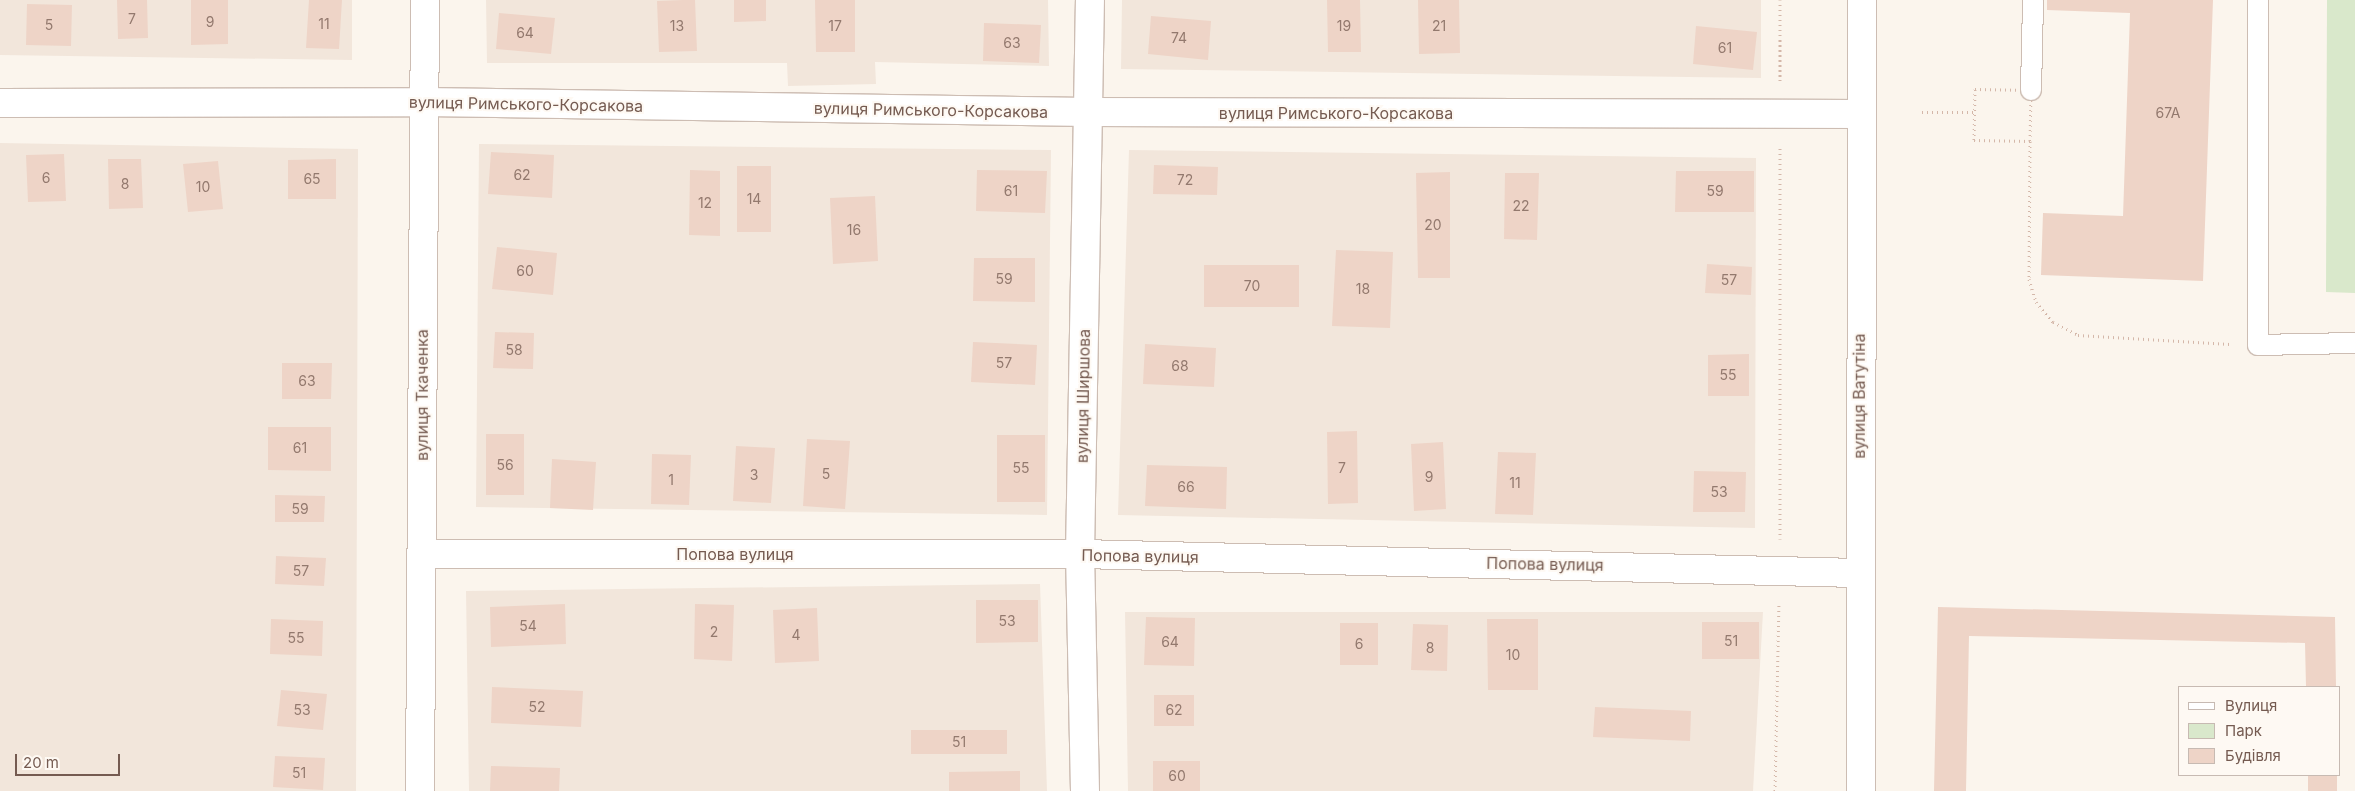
<!DOCTYPE html>
<html>
<head>
<meta charset="utf-8">
<style>
  body { margin:0 }
  #map { position:relative; width:2355px; height:791px; overflow:hidden; background:#fbf5ed; font-family:Inter,sans-serif }
  div>[style] { position:absolute }
  .residential>* { inset:0; background:#f2e6db }
  .green>* { inset:0; background:#d9e8cb }
  .building>* { inset:0; background:#eed4c7 }
  .path>* { height:3px; margin-top:-1.5px; transform-origin:0; background:repeating-linear-gradient(90deg,#d4b7a9 0 1px,transparent 0 5px) }
  .roads { filter:drop-shadow(1px 0 #cdbdb3) drop-shadow(-1px 0 #cdbdb3) drop-shadow(0 1px #cdbdb3) drop-shadow(0 -1px #cdbdb3) }
  .lane>* { height:20px; margin:-10px; padding:0 10px; transform-origin:10px; border-radius:10px; background:#fff }
  .street>* { height:28px; margin:-14px; padding:0 14px; transform-origin:14px; border-radius:14px; background:#fff }
  .secondary>* { height:28px; margin:-14px; padding:0 14px; transform-origin:14px; border-radius:14px; background:#fff }
  span { translate:-50% -50%; white-space:nowrap; text-align:center; line-height:1.15; -webkit-text-stroke:4px #fef9f3; paint-order:stroke }
  .number-label { font-size:14px; color:#93796e }
  .number-label span { -webkit-text-stroke-width:0 }
  .street-label { font-size:16px; color:#755b51 }
  .legend { position:absolute; left:2178px; top:686px; width:162px; height:90px; box-sizing:border-box; background:#fef9f3; border:1px solid #c7bab2; margin:0; padding:6px 9px; list-style:none; font-size:15px; color:#755b51 }
  .legend li { display:flex; align-items:center; gap:10px; height:25px }
  .legend b { width:25px; border:1px solid #c7bab2 }
  .scale { position:absolute; left:15px; top:754px; width:105px; height:22px; box-sizing:border-box; border:2px solid #755b51; border-top:0; padding-left:6px; font-size:15px; line-height:18px; white-space:nowrap; color:#755b51; -webkit-text-stroke:4px #fef9f3; paint-order:stroke }
</style>
</head>
<body>
<div id="map">
  <div class="residential">
    <div style="clip-path:polygon(0 0,352px 0,352px 60px,0 55px)"></div>
    <div style="clip-path:polygon(486px 0,1048px 0,1049px 66px,875px 62px,876px 84px,788px 86px,787px 63px,487px 63px)"></div>
    <div style="clip-path:polygon(1122px 0,1761px 0,1761px 78px,1121px 69px)"></div>
    <div style="clip-path:polygon(0 143px,358px 149px,356px 791px,0 791px)"></div>
    <div style="clip-path:polygon(479px 144px,1051px 150px,1047px 515px,476px 507px)"></div>
    <div style="clip-path:polygon(1129px 150px,1756px 158px,1755px 528px,1118px 515px)"></div>
    <div style="clip-path:polygon(1040px 584px,1047px 791px,469px 791px,466px 591px)"></div>
    <div style="clip-path:polygon(1125px 612px,1763px 612px,1753px 791px,1128px 791px)"></div>
  </div>
  <div class="green">
    <div style="clip-path:polygon(2327px 0,2355px 0,2355px 293px,2326px 292px)"></div>
  </div>
  <div class="building">
    <div style="clip-path:polygon(117px 0,147px 0,148px 38px,118px 39px)"></div>
    <div style="clip-path:polygon(191px 0,228px 0,228px 44px,191px 45px)"></div>
    <div style="clip-path:polygon(309px 0,342px 0,339px 49px,306px 48px)"></div>
    <div style="clip-path:polygon(683px 0,695px 0,697px 51px,659px 52px,657px 1px)"></div>
    <div style="clip-path:polygon(734px 0,766px 0,766px 21px,734px 22px)"></div>
    <div style="clip-path:polygon(815px 0,855px 0,855px 52px,816px 52px)"></div>
    <div style="clip-path:polygon(1327px 0,1360px 0,1361px 52px,1328px 52px)"></div>
    <div style="clip-path:polygon(1418px 0,1459px 0,1460px 53px,1419px 54px)"></div>
    <div style="clip-path:polygon(2047px 0,2213px 0,2203px 281px,2041px 275px,2043px 213px,2123px 216px,2130px 13px,2047px 10px)"></div>
    <div style="clip-path:polygon(27px 4px,72px 5px,71px 46px,26px 45px)"></div>
    <div style="clip-path:polygon(499px 13px,555px 18px,551px 54px,496px 49px)"></div>
    <div style="clip-path:polygon(1151px 16px,1211px 21px,1208px 60px,1148px 54px)"></div>
    <div style="clip-path:polygon(984px 23px,1041px 25px,1039px 63px,983px 61px)"></div>
    <div style="clip-path:polygon(1696px 26px,1757px 32px,1753px 70px,1693px 64px)"></div>
    <div style="clip-path:polygon(491px 152px,554px 155px,552px 198px,488px 194px)"></div>
    <div style="clip-path:polygon(64px 154px,66px 201px,28px 202px,26px 155px)"></div>
    <div style="clip-path:polygon(108px 159px,141px 159px,143px 208px,109px 209px)"></div>
    <div style="clip-path:polygon(336px 159px,336px 199px,288px 199px,288px 160px)"></div>
    <div style="clip-path:polygon(218px 161px,223px 209px,188px 212px,183px 164px)"></div>
    <div style="clip-path:polygon(1154px 165px,1218px 167px,1217px 195px,1153px 194px)"></div>
    <div style="clip-path:polygon(737px 166px,771px 166px,771px 232px,737px 232px)"></div>
    <div style="clip-path:polygon(690px 170px,720px 171px,720px 236px,689px 235px)"></div>
    <div style="clip-path:polygon(977px 170px,1047px 171px,1045px 213px,976px 211px)"></div>
    <div style="clip-path:polygon(1676px 171px,1754px 171px,1754px 212px,1675px 212px)"></div>
    <div style="clip-path:polygon(1450px 172px,1450px 278px,1418px 278px,1416px 173px)"></div>
    <div style="clip-path:polygon(1505px 173px,1539px 173px,1537px 240px,1504px 239px)"></div>
    <div style="clip-path:polygon(875px 196px,878px 261px,833px 264px,830px 198px)"></div>
    <div style="clip-path:polygon(497px 247px,557px 253px,553px 295px,492px 289px)"></div>
    <div style="clip-path:polygon(1336px 250px,1393px 252px,1390px 328px,1332px 326px)"></div>
    <div style="clip-path:polygon(974px 258px,1035px 258px,1035px 302px,973px 301px)"></div>
    <div style="clip-path:polygon(1707px 264px,1752px 267px,1751px 295px,1705px 293px)"></div>
    <div style="clip-path:polygon(1204px 265px,1299px 265px,1299px 307px,1204px 307px)"></div>
    <div style="clip-path:polygon(495px 332px,534px 333px,533px 369px,493px 368px)"></div>
    <div style="clip-path:polygon(973px 342px,1037px 345px,1035px 385px,971px 382px)"></div>
    <div style="clip-path:polygon(1145px 344px,1216px 348px,1214px 387px,1143px 384px)"></div>
    <div style="clip-path:polygon(1749px 354px,1749px 396px,1708px 396px,1708px 355px)"></div>
    <div style="clip-path:polygon(282px 363px,332px 363px,331px 399px,282px 399px)"></div>
    <div style="clip-path:polygon(268px 427px,331px 427px,331px 471px,268px 470px)"></div>
    <div style="clip-path:polygon(1357px 431px,1358px 503px,1328px 504px,1327px 432px)"></div>
    <div style="clip-path:polygon(486px 434px,524px 434px,524px 495px,486px 495px)"></div>
    <div style="clip-path:polygon(997px 435px,1045px 435px,1045px 502px,997px 502px)"></div>
    <div style="clip-path:polygon(807px 439px,850px 441px,845px 509px,803px 506px)"></div>
    <div style="clip-path:polygon(1443px 442px,1446px 509px,1414px 511px,1411px 444px)"></div>
    <div style="clip-path:polygon(736px 446px,775px 448px,771px 503px,733px 501px)"></div>
    <div style="clip-path:polygon(1498px 452px,1536px 453px,1533px 515px,1495px 514px)"></div>
    <div style="clip-path:polygon(652px 454px,691px 455px,689px 505px,651px 504px)"></div>
    <div style="clip-path:polygon(552px 459px,596px 462px,593px 510px,550px 508px)"></div>
    <div style="clip-path:polygon(1147px 465px,1227px 467px,1226px 509px,1145px 506px)"></div>
    <div style="clip-path:polygon(1694px 471px,1746px 472px,1745px 512px,1693px 512px)"></div>
    <div style="clip-path:polygon(275px 495px,325px 496px,324px 522px,275px 522px)"></div>
    <div style="clip-path:polygon(276px 556px,326px 558px,324px 586px,275px 584px)"></div>
    <div style="clip-path:polygon(976px 600px,1038px 600px,1038px 642px,976px 643px)"></div>
    <div style="clip-path:polygon(565px 604px,566px 644px,491px 647px,490px 607px)"></div>
    <div style="clip-path:polygon(695px 604px,734px 605px,732px 661px,694px 659px)"></div>
    <div style="clip-path:polygon(1938px 607px,2335px 617px,2336px 687px,2306px 687px,2305px 643px,1969px 636px,1966px 791px,1934px 791px)"></div>
    <div style="clip-path:polygon(817px 608px,819px 661px,775px 663px,773px 610px)"></div>
    <div style="clip-path:polygon(1146px 617px,1195px 618px,1194px 666px,1144px 665px)"></div>
    <div style="clip-path:polygon(271px 619px,323px 621px,322px 656px,270px 654px)"></div>
    <div style="clip-path:polygon(1487px 619px,1538px 619px,1538px 690px,1488px 690px)"></div>
    <div style="clip-path:polygon(1702px 622px,1759px 622px,1759px 659px,1702px 659px)"></div>
    <div style="clip-path:polygon(1340px 623px,1378px 623px,1378px 665px,1340px 665px)"></div>
    <div style="clip-path:polygon(1413px 624px,1448px 625px,1447px 671px,1411px 670px)"></div>
    <div style="clip-path:polygon(492px 687px,583px 691px,581px 727px,491px 723px)"></div>
    <div style="clip-path:polygon(281px 690px,327px 694px,323px 730px,277px 726px)"></div>
    <div style="clip-path:polygon(1154px 695px,1194px 695px,1194px 726px,1154px 726px)"></div>
    <div style="clip-path:polygon(1595px 707px,1691px 711px,1690px 741px,1593px 737px)"></div>
    <div style="clip-path:polygon(911px 730px,1007px 730px,1007px 754px,911px 754px)"></div>
    <div style="clip-path:polygon(275px 756px,325px 758px,323px 790px,273px 787px)"></div>
    <div style="clip-path:polygon(1153px 761px,1200px 761px,1200px 791px,1153px 791px)"></div>
    <div style="clip-path:polygon(491px 766px,560px 768px,559px 791px,490px 791px)"></div>
    <div style="clip-path:polygon(1020px 771px,1020px 791px,949px 791px,949px 772px)"></div>
    <div style="clip-path:polygon(2308px 775px,2337px 775px,2337px 791px,2308px 791px)"></div>
  </div>
  <div class="path">
    <div style="left:1780px;top:0;width:82px;rotate:90deg"></div>
    <div style="left:1975px;top:89px;width:56px;rotate:1deg"></div>
    <div style="left:2031px;top:90px;width:51px;rotate:91.1deg"></div>
    <div style="left:2030px;top:141px;width:56px;rotate:-179deg"></div>
    <div style="left:1974px;top:140px;width:51px;rotate:-88.9deg"></div>
    <div style="left:1922px;top:112px;width:52px"></div>
    <div style="left:2030px;top:141px;width:138px;rotate:90.4deg"></div>
    <div style="left:2029px;top:279px;width:24px;rotate:73deg"></div>
    <div style="left:2036px;top:302px;width:26px;rotate:50deg"></div>
    <div style="left:2053px;top:322px;width:28px;rotate:27deg"></div>
    <div style="left:2078px;top:335px;width:152px;rotate:3.4deg"></div>
    <div style="left:1780px;top:539px;width:393px;rotate:-90deg"></div>
    <div style="left:1775px;top:791px;width:188px;rotate:-88.8deg"></div>
  </div>
  <div class="roads">
    <div class="lane">
      <div style="left:2258px;top:0;width:345px;rotate:90deg"></div>
      <div style="left:2258px;top:345px;width:97px;rotate:-1.2deg"></div>
      <div style="left:2031px;top:90px;width:90px;rotate:-88.7deg"></div>
    </div>
    <div class="street">
      <div style="left:0;top:103px;width:424px;rotate:-0.1deg"></div>
      <div style="left:424px;top:102px;width:664px;rotate:0.86deg"></div>
      <div style="left:1088px;top:112px;width:773px;rotate:0.15deg"></div>
      <div style="left:422px;top:554px;width:658px"></div>
      <div style="left:1080px;top:554px;width:778px;rotate:1.4deg"></div>
      <div style="left:420px;top:791px;width:791px;rotate:-89.64deg"></div>
      <div style="left:1085px;top:791px;width:237px;rotate:-91.2deg"></div>
      <div style="left:1080px;top:554px;width:554px;rotate:-88.97deg"></div>
    </div>
    <div class="secondary">
      <div style="left:1861px;top:791px;width:791px;rotate:-89.93deg"></div>
    </div>
  </div>
  <div class="number-label">
    <span style="left:132px;top:19px">7</span>
    <span style="left:210px;top:22px">9</span>
    <span style="left:324px;top:24px">11</span>
    <span style="left:49px;top:25px">5</span>
    <span style="left:677px;top:26px">13</span>
    <span style="left:835px;top:26px">17</span>
    <span style="left:1344px;top:26px">19</span>
    <span style="left:1439px;top:26px">21</span>
    <span style="left:525px;top:33px">64</span>
    <span style="left:1179px;top:38px">74</span>
    <span style="left:1012px;top:43px">63</span>
    <span style="left:1725px;top:48px">61</span>
    <span style="left:2168px;top:113px">67А</span>
    <span style="left:522px;top:175px">62</span>
    <span style="left:46px;top:178px">6</span>
    <span style="left:312px;top:179px">65</span>
    <span style="left:1185px;top:180px">72</span>
    <span style="left:125px;top:184px">8</span>
    <span style="left:203px;top:187px">10</span>
    <span style="left:1011px;top:191px">61</span>
    <span style="left:1715px;top:191px">59</span>
    <span style="left:754px;top:199px">14</span>
    <span style="left:705px;top:203px">12</span>
    <span style="left:1521px;top:206px">22</span>
    <span style="left:1433px;top:225px">20</span>
    <span style="left:854px;top:230px">16</span>
    <span style="left:525px;top:271px">60</span>
    <span style="left:1004px;top:279px">59</span>
    <span style="left:1729px;top:280px">57</span>
    <span style="left:1252px;top:286px">70</span>
    <span style="left:1363px;top:289px">18</span>
    <span style="left:514px;top:350px">58</span>
    <span style="left:1004px;top:363px">57</span>
    <span style="left:1180px;top:366px">68</span>
    <span style="left:1728px;top:375px">55</span>
    <span style="left:307px;top:381px">63</span>
    <span style="left:300px;top:448px">61</span>
    <span style="left:505px;top:465px">56</span>
    <span style="left:1021px;top:468px">55</span>
    <span style="left:1342px;top:468px">7</span>
    <span style="left:826px;top:474px">5</span>
    <span style="left:754px;top:475px">3</span>
    <span style="left:1429px;top:477px">9</span>
    <span style="left:671px;top:480px">1</span>
    <span style="left:1515px;top:483px">11</span>
    <span style="left:1186px;top:487px">66</span>
    <span style="left:1719px;top:492px">53</span>
    <span style="left:300px;top:509px">59</span>
    <span style="left:301px;top:571px">57</span>
    <span style="left:1007px;top:621px">53</span>
    <span style="left:528px;top:626px">54</span>
    <span style="left:714px;top:632px">2</span>
    <span style="left:796px;top:635px">4</span>
    <span style="left:296px;top:638px">55</span>
    <span style="left:1731px;top:641px">51</span>
    <span style="left:1170px;top:642px">64</span>
    <span style="left:1359px;top:644px">6</span>
    <span style="left:1430px;top:648px">8</span>
    <span style="left:1513px;top:655px">10</span>
    <span style="left:537px;top:707px">52</span>
    <span style="left:302px;top:710px">53</span>
    <span style="left:1174px;top:710px">62</span>
    <span style="left:959px;top:742px">51</span>
    <span style="left:299px;top:773px">51</span>
    <span style="left:1177px;top:776px">60</span>
  </div>
  <div class="street-label">
    <span style="left:526px;top:104px;rotate:1deg">вулиця Римського-Корсакова</span>
    <span style="left:931px;top:110px;rotate:1deg">вулиця Римського-Корсакова</span>
    <span style="left:1336px;top:113px">вулиця Римського-Корсакова</span>
    <span style="left:422px;top:395px;rotate:-90deg">вулиця Ткаченка</span>
    <span style="left:1083px;top:396px;rotate:-89deg">вулиця Ширшова</span>
    <span style="left:1859px;top:396px;rotate:-90deg">вулиця Ватутіна</span>
    <span style="left:735px;top:554px">Попова вулиця</span>
    <span style="left:1140px;top:556px;rotate:1deg">Попова вулиця</span>
    <span style="left:1545px;top:564px;rotate:1deg">Попова вулиця</span>
  </div>
  <ul class="legend">
  <li><b style="height:6px;background:#fff"></b>Вулиця</li>
  <li><b style="height:14px;background:#d9e8cb"></b>Парк</li>
  <li><b style="height:14px;background:#eed4c7"></b>Будівля</li>
  </ul>
  <div class="scale">20 m</div>
</div>
</body>
</html>
